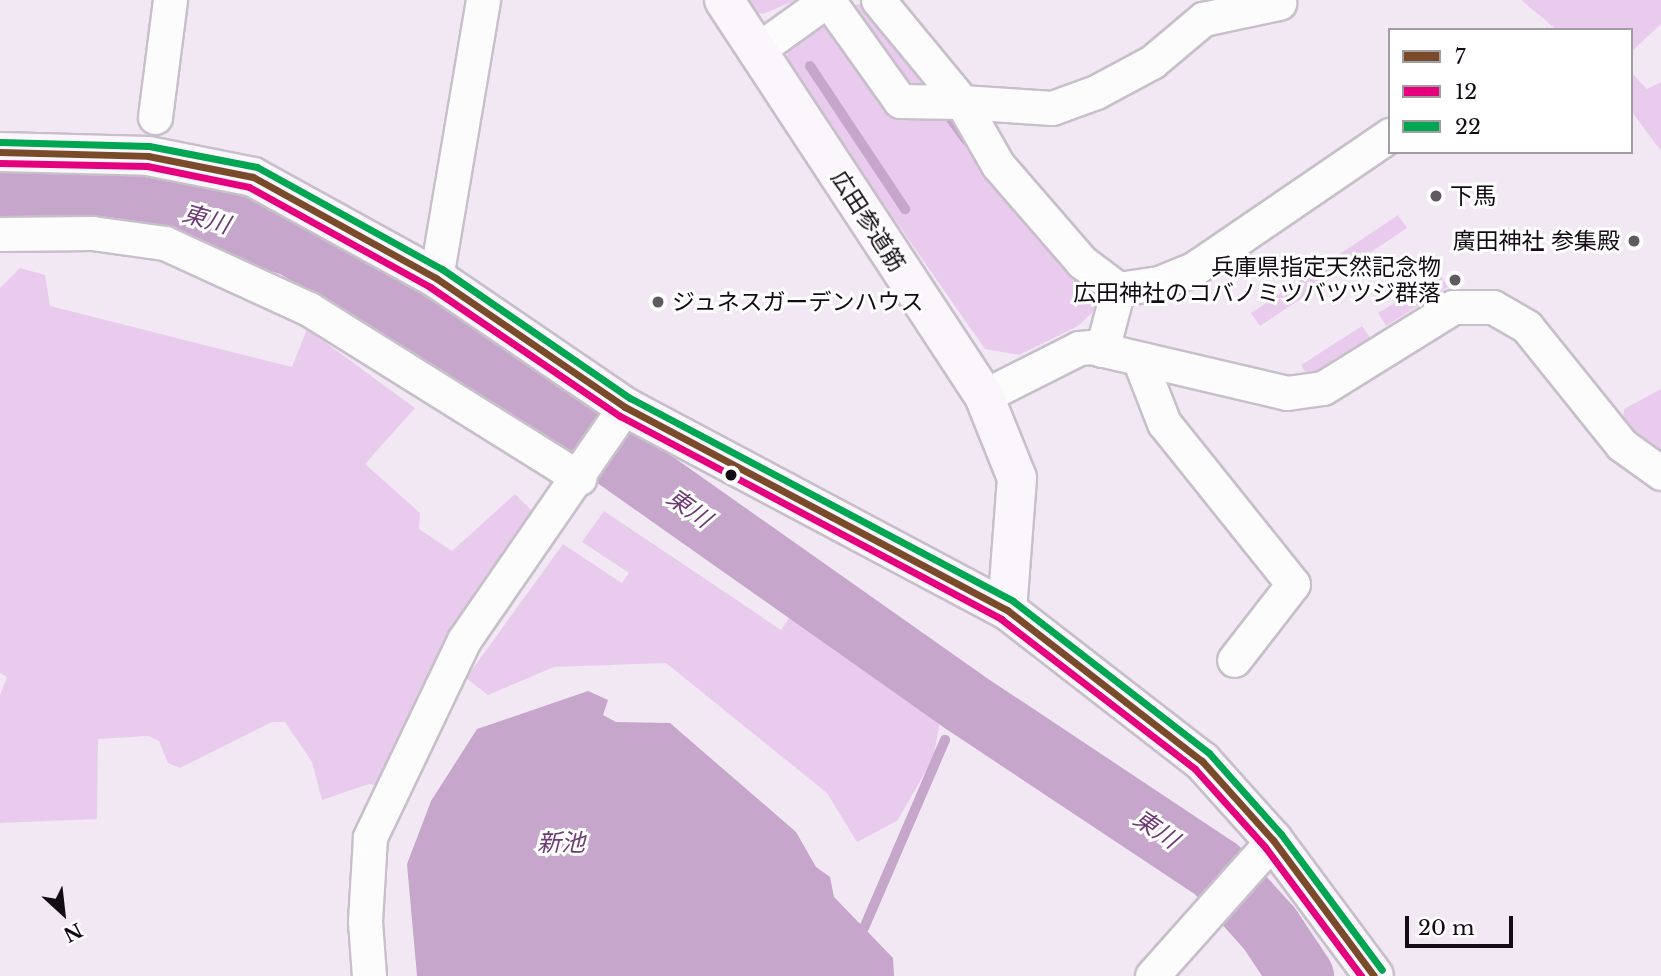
<!DOCTYPE html>
<html>
<head>
<meta charset="utf-8">
<style>
  body { margin:0 }
  #map { position:relative; width:1661px; height:976px; overflow:hidden; background:#f2e8f4; font-family:"Libre Baskerville","Noto Sans JP",serif }
  div>[style] { position:absolute }
  .green>* { inset:0; background:#e9cced }
  .water>* { inset:0; background:#c6a6cb }
  .stream>* { height:10px; margin:-5px; padding:0 5px; transform-origin:5px; border-radius:5px; background:#c6a6cb }
  .river>* { height:65px; margin:-32.5px; padding:0 32.5px; transform-origin:32.5px; border-radius:32.5px; background:#c6a6cb }
  .roads { filter:drop-shadow(2px 0 #c7bfc9) drop-shadow(-2px 0 #c7bfc9) drop-shadow(0 2px #c7bfc9) drop-shadow(0 -2px #c7bfc9) }
  .street>* { height:33px; margin:-16.5px; padding:0 16.5px; transform-origin:16.5px; border-radius:16.5px; background:#fdfcfd }
  .secondary>* { height:38px; margin:-19px; padding:0 19px; transform-origin:19px; border-radius:19px; background:#faf6fb }
  .bus-1>* { height:7px; margin:-3.5px; padding:0 3.5px; transform-origin:3.5px; border-radius:3.5px; background:#7a4b2a }
  .bus-2>* { height:7px; margin:-3.5px; padding:0 3.5px; transform-origin:3.5px; border-radius:3.5px; background:#e5007d }
  .bus-3>* { height:7px; margin:-3.5px; padding:0 3.5px; transform-origin:3.5px; border-radius:3.5px; background:#00a651 }
  .dots>* { width:19px; height:19px; translate:-50% -50%; box-sizing:border-box; border:4px solid #fff; border-radius:50% }
  span { translate:-50% -50%; white-space:nowrap; text-align:center; line-height:1.15; -webkit-text-stroke:6px #fff; paint-order:stroke }
  .poi-label { font-size:23px; color:#130c14 }
  .left { translate:0 -50%; text-align:left }
  .right { translate:-100% -50%; text-align:right }
  .street-label { font-size:23px; color:#130c14 }
  .water-label { font-size:24px; color:#6f3a77; font-style:italic }
  .legend { position:absolute; left:1388px; top:28px; width:245px; height:126px; box-sizing:border-box; background:#fff; border:2px solid #a19ea1; margin:0; padding:9px 12px; list-style:none; font-size:21px; color:#130c14 }
  .legend li { display:flex; align-items:center; gap:14px; height:35px }
  .legend b { width:35px; border:2px solid #a19ea1 }
  .north { position:absolute; left:28px; top:878px; width:70px; height:70px; -webkit-text-stroke:5px #fff; paint-order:stroke; rotate:153deg; font-size:19px; font-weight:700; line-height:28px; text-align:center; color:#130c14 }
  .north::after { content:''; display:block; margin:auto; width:24px; height:32px; background:#130c14; clip-path:polygon(50% 0,100% 100%,50% 72%,0 100%) }
  .scale { position:absolute; left:1405px; top:916px; width:108px; height:32px; box-sizing:border-box; border:4px solid #130c14; border-top:0; padding-left:9px; font-size:21px; line-height:24px; white-space:nowrap; color:#130c14; -webkit-text-stroke:5px #fff; paint-order:stroke }
</style>
</head>
<body>
<div id="map">
  <div class="green">
    <div style="clip-path:polygon(745px 0,796px 0,763px 14px,751px 11px)"></div>
    <div style="clip-path:polygon(1521px 0,1661px 0,1661px 24px,1631px 52px,1631px 30px,1557px 30px)"></div>
    <div style="clip-path:polygon(858px 4px,878px 13px,1100px 293px,1100px 305px,1078px 326px,1019px 355px,985px 349px,785px 63px,791px 42px)"></div>
    <div style="clip-path:polygon(1631px 72px,1647px 89px,1661px 82px,1661px 151px,1631px 111px)"></div>
    <div style="clip-path:polygon(1398px 215px,1407px 228px,1260px 326px,1251px 313px)"></div>
    <div style="clip-path:polygon(20px 268px,45px 275px,50px 306px,292px 367px,307px 329px,415px 408px,365px 464px,420px 513px,419px 529px,452px 551px,515px 494px,539px 518px,381px 786px,369px 784px,322px 800px,312px 762px,285px 722px,272px 722px,180px 768px,168px 763px,159px 741px,148px 736px,98px 739px,97px 819px,0 823px,0 695px,7px 677px,0 673px,0 288px)"></div>
    <div style="clip-path:polygon(1440px 275px,1448px 287px,1386px 326px,1378px 313px)"></div>
    <div style="clip-path:polygon(1362px 326px,1371px 339px,1309px 378px,1301px 365px)"></div>
    <div style="clip-path:polygon(1661px 389px,1661px 455px,1635px 436px,1623px 418px,1624px 409px)"></div>
    <div style="clip-path:polygon(604px 511px,781px 630px,791px 615px,942px 711px,933px 759px,897px 821px,857px 842px,827px 793px,666px 663px,554px 667px,488px 695px,466px 678px,563px 544px,622px 583px,629px 573px,582px 542px)"></div>
  </div>
  <div class="water">
    <div style="clip-path:polygon(588px 691px,608px 700px,603px 715px,616px 722px,670px 723px,796px 832px,816px 867px,830px 877px,834px 897px,893px 958px,894px 976px,417px 976px,407px 864px,431px 801px,477px 729px)"></div>
  </div>
  <div class="stream">
    <div style="left:810px;top:66px;width:172px;rotate:56.4deg"></div>
    <div style="left:951px;top:119px;width:26px;rotate:54deg"></div>
    <div style="left:864px;top:928px;width:205px;rotate:-66.7deg"></div>
  </div>
  <div class="river">
    <div style="left:0;top:194px;width:64px;rotate:-2.7deg"></div>
    <div style="left:64px;top:191px;width:76px;rotate:7.6deg"></div>
    <div style="left:139px;top:201px;width:159px;rotate:15.4deg"></div>
    <div style="left:292px;top:243px;width:211px;rotate:31.8deg"></div>
    <div style="left:471px;top:354px;width:602px;rotate:35.19deg"></div>
    <div style="left:963px;top:701px;width:304px;rotate:33.6deg"></div>
    <div style="left:1216px;top:869px;width:79px;rotate:48.1deg"></div>
    <div style="left:1269px;top:928px;width:58px;rotate:56.3deg"></div>
  </div>
  <div class="roads">
    <div class="street">
      <div style="left:828px;top:0;width:124px;rotate:54.5deg"></div>
      <div style="left:900px;top:101px;width:62px;rotate:0.9deg"></div>
      <div style="left:962px;top:102px;width:73px;rotate:60.3deg"></div>
      <div style="left:998px;top:165px;width:128px;rotate:49.1deg"></div>
      <div style="left:1082px;top:262px;width:45px;rotate:36.9deg"></div>
      <div style="left:878px;top:0;width:132px;rotate:50.5deg"></div>
      <div style="left:962px;top:102px;width:90px;rotate:3.8deg"></div>
      <div style="left:1052px;top:108px;width:47px;rotate:-20deg"></div>
      <div style="left:1096px;top:92px;width:64px;rotate:-28.2deg"></div>
      <div style="left:1152px;top:62px;width:67px;rotate:-40.1deg"></div>
      <div style="left:1203px;top:19px;width:78px;rotate:-11.9deg"></div>
      <div style="left:756px;top:51px;width:87px;rotate:-35.7deg"></div>
      <div style="left:155px;top:117px;width:118px;rotate:-82.7deg"></div>
      <div style="left:0;top:234px;width:92px;rotate:-0.6deg"></div>
      <div style="left:92px;top:233px;width:74px;rotate:7.8deg"></div>
      <div style="left:165px;top:243px;width:158px;rotate:24.6deg"></div>
      <div style="left:309px;top:309px;width:319px;rotate:32deg"></div>
      <div style="left:436px;top:278px;width:282px;rotate:-80.4deg"></div>
      <div style="left:1102px;top:350px;width:63px;rotate:-75.3deg"></div>
      <div style="left:1118px;top:289px;width:41px;rotate:-8.3deg"></div>
      <div style="left:1159px;top:283px;width:35px;rotate:-22deg"></div>
      <div style="left:1192px;top:270px;width:240px;rotate:-34.3deg"></div>
      <div style="left:1139px;top:359px;width:69px;rotate:68.7deg"></div>
      <div style="left:1164px;top:423px;width:206px;rotate:51.3deg"></div>
      <div style="left:1293px;top:584px;width:96px;rotate:127.8deg"></div>
      <div style="left:984px;top:396px;width:106px;rotate:-26.8deg"></div>
      <div style="left:1079px;top:348px;width:12px;rotate:-5deg"></div>
      <div style="left:1091px;top:347px;width:201px;rotate:13.2deg"></div>
      <div style="left:1287px;top:393px;width:36px;rotate:-8deg"></div>
      <div style="left:1323px;top:388px;width:153px;rotate:-31.9deg"></div>
      <div style="left:1453px;top:307px;width:40px"></div>
      <div style="left:1493px;top:307px;width:39px;rotate:30deg"></div>
      <div style="left:1527px;top:327px;width:151px;rotate:51.2deg"></div>
      <div style="left:1622px;top:445px;width:48px;rotate:35.7deg"></div>
      <div style="left:369px;top:976px;width:55px;rotate:-94.2deg"></div>
      <div style="left:365px;top:921px;width:84px;rotate:-86.6deg"></div>
      <div style="left:370px;top:837px;width:218px;rotate:-64.5deg"></div>
      <div style="left:464px;top:640px;width:283px;rotate:-55.4deg"></div>
      <div style="left:1152px;top:976px;width:182px;rotate:-48.3deg"></div>
    </div>
    <div class="secondary">
      <div style="left:724px;top:0;width:474px;rotate:56.7deg"></div>
      <div style="left:984px;top:396px;width:88px;rotate:68.1deg"></div>
      <div style="left:1017px;top:478px;width:132px;rotate:94.3deg"></div>
      <div style="left:0;top:152px;width:148px;rotate:1.5deg"></div>
      <div style="left:148px;top:156px;width:107px;rotate:11.3deg"></div>
      <div style="left:253px;top:177px;width:209px;rotate:28.9deg"></div>
      <div style="left:436px;top:278px;width:229px;rotate:34.3deg"></div>
      <div style="left:625px;top:407px;width:433px;rotate:28deg"></div>
      <div style="left:1007px;top:610px;width:247px;rotate:37.8deg"></div>
      <div style="left:1202px;top:761px;width:106px;rotate:48.1deg"></div>
      <div style="left:1273px;top:840px;width:169px;rotate:53.4deg"></div>
    </div>
  </div>
  <div class="bus-1">
    <div style="left:0;top:152px;width:148px;rotate:1.5deg"></div>
    <div style="left:148px;top:156px;width:107px;rotate:11.3deg"></div>
    <div style="left:253px;top:177px;width:209px;rotate:28.9deg"></div>
    <div style="left:436px;top:278px;width:229px;rotate:34.3deg"></div>
    <div style="left:625px;top:407px;width:433px;rotate:28deg"></div>
    <div style="left:1007px;top:610px;width:247px;rotate:37.8deg"></div>
    <div style="left:1202px;top:761px;width:106px;rotate:48.1deg"></div>
    <div style="left:1273px;top:840px;width:169px;rotate:53.4deg"></div>
  </div>
  <div class="bus-2">
    <div style="left:0;top:163px;width:147px;rotate:1.2deg"></div>
    <div style="left:147px;top:166px;width:104px;rotate:11.6deg"></div>
    <div style="left:249px;top:187px;width:207px;rotate:28.9deg"></div>
    <div style="left:430px;top:287px;width:230px;rotate:34.2deg"></div>
    <div style="left:620px;top:416px;width:432px;rotate:28deg"></div>
    <div style="left:1001px;top:619px;width:245px;rotate:37.7deg"></div>
    <div style="left:1195px;top:769px;width:105px;rotate:48.1deg"></div>
    <div style="left:1265px;top:847px;width:161px;rotate:53.3deg"></div>
  </div>
  <div class="bus-3">
    <div style="left:0;top:142px;width:149px;rotate:1.5deg"></div>
    <div style="left:149px;top:146px;width:110px;rotate:11deg"></div>
    <div style="left:257px;top:167px;width:211px;rotate:28.9deg"></div>
    <div style="left:442px;top:269px;width:228px;rotate:34.5deg"></div>
    <div style="left:630px;top:398px;width:433px;rotate:27.9deg"></div>
    <div style="left:1013px;top:601px;width:248px;rotate:37.8deg"></div>
    <div style="left:1209px;top:753px;width:108px;rotate:48.4deg"></div>
    <div style="left:1281px;top:834px;width:169px;rotate:53.4deg"></div>
  </div>
  <div class="dots">
    <div style="left:1436px;top:196px;background:#615962"></div>
    <div style="left:1634px;top:241px;background:#615962"></div>
    <div style="left:1455px;top:280px;background:#615962"></div>
    <div style="left:658px;top:302px;background:#615962"></div>
    <div style="left:731px;top:475px;background:#130c14"></div>
  </div>
  <div class="poi-label">
    <span class="left" style="left:1450px;top:196px">下馬</span>
    <span class="right" style="left:1620px;top:241px">廣田神社 参集殿</span>
    <span class="right" style="left:1441px;top:280px">兵庫県指定天然記念物<br>広田神社のコバノミツバツツジ群落</span>
    <span class="left" style="left:672px;top:302px">ジュネスガーデンハウス</span>
  </div>
  <div class="street-label">
    <span style="left:868px;top:221px;rotate:57deg">広田参道筋</span>
  </div>
  <div class="water-label">
    <span style="left:206px;top:219px;rotate:16deg">東川</span>
    <span style="left:689px;top:508px;rotate:35deg">東川</span>
    <span style="left:1156px;top:829px;rotate:34deg">東川</span>
    <span style="left:561px;top:843px">新池</span>
  </div>
  <ul class="legend">
  <li><b style="height:9px;background:#7a4b2a"></b>7</li>
  <li><b style="height:9px;background:#e5007d"></b>12</li>
  <li><b style="height:9px;background:#00a651"></b>22</li>
  </ul>
  <div class="north">N</div>
  <div class="scale">20 m</div>
</div>
</body>
</html>
